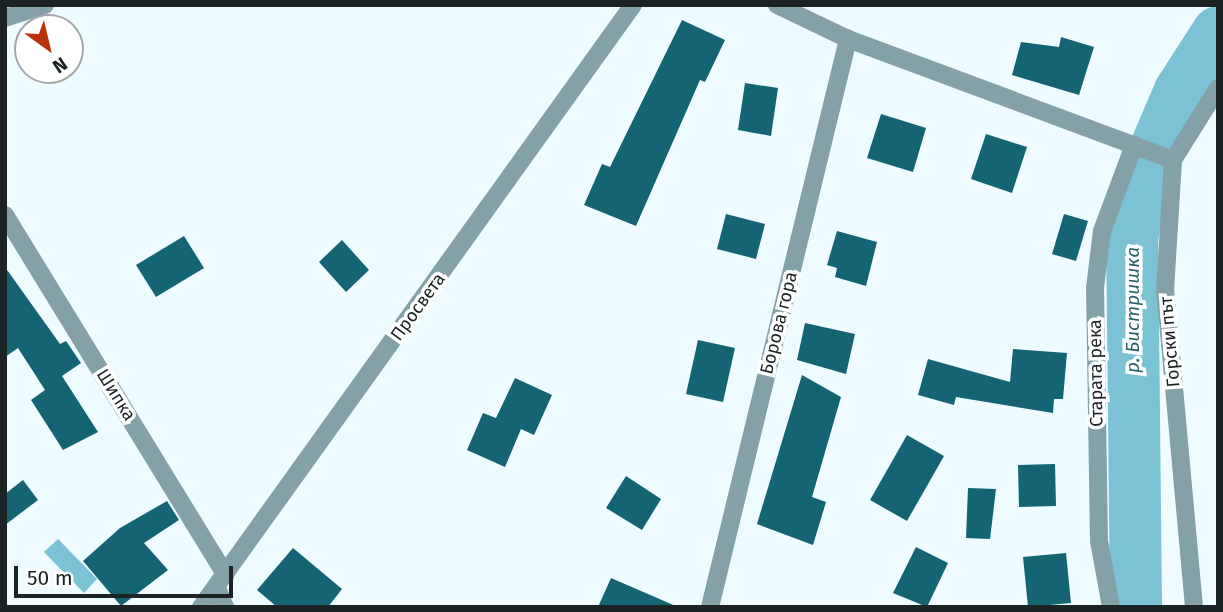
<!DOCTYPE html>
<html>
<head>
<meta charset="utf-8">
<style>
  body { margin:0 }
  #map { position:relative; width:1223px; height:612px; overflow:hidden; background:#eefbff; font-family:"Fira Sans",sans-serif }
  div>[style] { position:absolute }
  .water>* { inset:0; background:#7bc2d4 }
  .river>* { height:52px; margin:-26px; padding:0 26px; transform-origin:26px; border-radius:26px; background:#7bc2d4 }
  .building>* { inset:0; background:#146474 }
  .minor>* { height:18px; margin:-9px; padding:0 9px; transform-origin:9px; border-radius:9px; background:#84a1a8 }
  span { translate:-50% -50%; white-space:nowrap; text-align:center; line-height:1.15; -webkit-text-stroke:7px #fff; paint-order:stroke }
  .street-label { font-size:18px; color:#1b2325 }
  .water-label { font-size:19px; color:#26606d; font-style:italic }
  .frame { position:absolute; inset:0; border:7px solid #1b2325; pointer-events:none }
  .north { position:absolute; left:14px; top:14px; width:70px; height:70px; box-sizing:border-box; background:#fff; border:2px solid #a4a7a8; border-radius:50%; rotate:146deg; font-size:19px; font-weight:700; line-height:28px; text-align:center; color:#1b2325 }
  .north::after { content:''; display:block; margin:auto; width:24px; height:32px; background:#bb3108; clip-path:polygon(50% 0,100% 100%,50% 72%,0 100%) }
  .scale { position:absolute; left:14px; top:566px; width:219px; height:32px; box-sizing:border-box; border:4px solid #1b2325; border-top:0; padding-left:9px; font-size:21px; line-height:24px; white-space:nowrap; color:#1b2325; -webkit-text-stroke:5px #fff; paint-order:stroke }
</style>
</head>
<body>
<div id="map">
  <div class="water">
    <div style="clip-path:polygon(58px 539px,97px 579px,84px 593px,44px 552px)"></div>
  </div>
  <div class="river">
    <div style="left:1136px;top:607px;width:368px;rotate:-90.6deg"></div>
    <div style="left:1132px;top:239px;width:65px;rotate:-79.4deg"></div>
    <div style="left:1144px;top:175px;width:91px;rotate:-66.8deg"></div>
    <div style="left:1180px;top:91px;width:70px;rotate:-57.2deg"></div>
  </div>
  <div class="building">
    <div style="clip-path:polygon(682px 20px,725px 40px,705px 82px,700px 80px,636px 226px,584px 205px,602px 164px,610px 167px)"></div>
    <div style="clip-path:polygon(1061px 37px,1094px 47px,1079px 95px,1012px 75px,1021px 42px,1059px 47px)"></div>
    <div style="clip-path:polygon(745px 83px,778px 88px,771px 136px,738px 130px)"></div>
    <div style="clip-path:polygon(881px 114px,926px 128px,913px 172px,867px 158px)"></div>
    <div style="clip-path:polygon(986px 134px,1027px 147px,1012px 193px,971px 179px)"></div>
    <div style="clip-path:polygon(726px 214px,765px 224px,756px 259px,717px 249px)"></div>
    <div style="clip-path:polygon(1064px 214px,1088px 221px,1076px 261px,1052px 254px)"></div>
    <div style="clip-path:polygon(837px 231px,877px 242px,866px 286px,835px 277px,837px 268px,827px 265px)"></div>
    <div style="clip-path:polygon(184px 236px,204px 268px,156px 297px,136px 265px)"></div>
    <div style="clip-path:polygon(342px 240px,369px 270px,346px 292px,319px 262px)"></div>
    <div style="clip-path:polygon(5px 267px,60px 344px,66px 341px,81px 363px,62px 376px,98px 432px,63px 450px,31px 400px,45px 390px,18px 348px,5px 357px)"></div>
    <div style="clip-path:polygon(805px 323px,855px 334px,846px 374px,797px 360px)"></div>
    <div style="clip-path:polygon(698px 340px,735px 348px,723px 402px,686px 394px)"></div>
    <div style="clip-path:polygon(1013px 349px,1067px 353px,1063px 399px,1054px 399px,1053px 413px,956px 397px,954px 405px,918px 395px,928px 359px,1010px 382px)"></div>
    <div style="clip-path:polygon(802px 375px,841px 397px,812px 497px,826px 502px,813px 545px,757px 524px)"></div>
    <div style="clip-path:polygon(515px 378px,552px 395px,534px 435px,521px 429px,505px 467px,467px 450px,483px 413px,496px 418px)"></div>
    <div style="clip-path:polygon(907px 435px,944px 456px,907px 521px,870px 500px)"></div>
    <div style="clip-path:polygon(1055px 464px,1056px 506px,1019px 507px,1018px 465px)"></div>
    <div style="clip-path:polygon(626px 476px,661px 499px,642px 530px,606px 508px)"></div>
    <div style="clip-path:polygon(23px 480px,38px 500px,5px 525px,5px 494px)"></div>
    <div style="clip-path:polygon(968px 488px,996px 489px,990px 539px,966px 538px)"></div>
    <div style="clip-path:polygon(167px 501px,179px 520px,144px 543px,168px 570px,121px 606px,83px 561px,120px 528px)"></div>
    <div style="clip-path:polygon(916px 547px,948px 563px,927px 607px,893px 593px)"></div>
    <div style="clip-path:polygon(293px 548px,342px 589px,328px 607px,277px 607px,257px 590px)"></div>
    <div style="clip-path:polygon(1066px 553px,1071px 603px,1028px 607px,1023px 557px)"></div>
    <div style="clip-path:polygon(611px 578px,678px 607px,598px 607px)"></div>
  </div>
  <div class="minor">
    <div style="left:777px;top:5px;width:79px;rotate:25.6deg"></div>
    <div style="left:848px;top:39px;width:347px;rotate:20.4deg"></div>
    <div style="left:5px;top:18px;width:42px;rotate:-18deg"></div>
    <div style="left:5px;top:215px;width:422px;rotate:58.5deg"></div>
    <div style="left:217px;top:588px;width:21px;rotate:67deg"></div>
    <div style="left:201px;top:607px;width:741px;rotate:-54.34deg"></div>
    <div style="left:710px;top:607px;width:585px;rotate:-76.34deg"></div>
    <div style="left:1111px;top:607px;width:67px;rotate:-100.3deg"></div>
    <div style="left:1099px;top:541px;width:253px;rotate:-90.9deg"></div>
    <div style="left:1095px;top:288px;width:57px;rotate:-83deg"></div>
    <div style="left:1102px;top:231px;width:92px;rotate:-69.6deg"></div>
    <div style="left:1194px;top:607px;width:317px;rotate:-95.2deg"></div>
    <div style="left:1165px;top:291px;width:131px;rotate:-86.5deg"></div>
    <div style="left:1173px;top:160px;width:85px;rotate:-58deg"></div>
  </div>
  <div class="street-label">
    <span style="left:418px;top:307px;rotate:-54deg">Просвета</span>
    <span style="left:779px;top:323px;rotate:-76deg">Борова гора</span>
    <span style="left:1170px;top:342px;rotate:-95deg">Горски път</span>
    <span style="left:1096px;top:373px;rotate:-91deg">Старата река</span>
    <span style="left:116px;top:395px;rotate:58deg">Шипка</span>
  </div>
  <div class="water-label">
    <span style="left:1133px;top:310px;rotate:-90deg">р. Бистришка</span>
  </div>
  <div class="frame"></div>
  <div class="north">N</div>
  <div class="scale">50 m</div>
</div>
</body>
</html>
